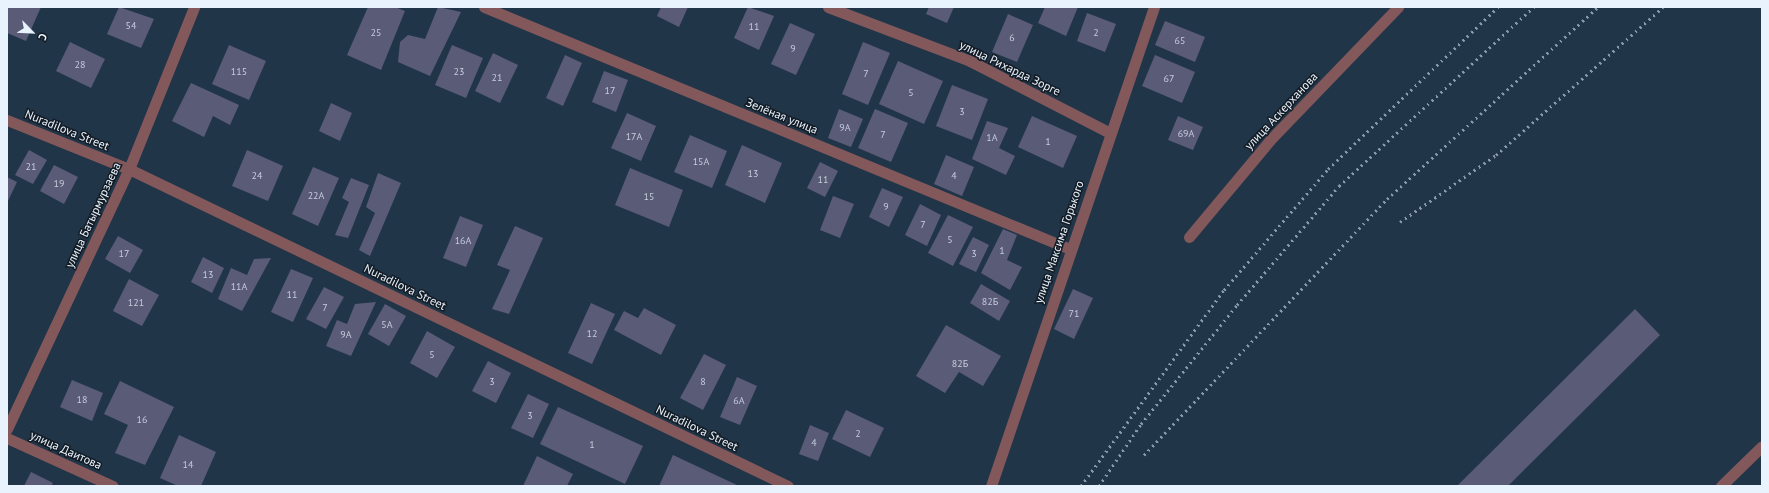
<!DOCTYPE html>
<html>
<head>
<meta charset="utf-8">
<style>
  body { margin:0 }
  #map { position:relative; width:1769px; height:493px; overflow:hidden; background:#213549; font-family:"PT Sans",sans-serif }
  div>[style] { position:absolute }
  .building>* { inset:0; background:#5a5b77 }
  .service>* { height:11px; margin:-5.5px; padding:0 5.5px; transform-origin:5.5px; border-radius:5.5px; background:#83585b }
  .minor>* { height:11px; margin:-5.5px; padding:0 5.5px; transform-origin:5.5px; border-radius:5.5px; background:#83585b }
  .tertiary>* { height:11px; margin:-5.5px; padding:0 5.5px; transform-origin:5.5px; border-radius:5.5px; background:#83585b }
  .rail>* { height:3px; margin-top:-1.5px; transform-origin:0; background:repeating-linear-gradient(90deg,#8a99a8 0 2px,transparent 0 6px) }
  span { translate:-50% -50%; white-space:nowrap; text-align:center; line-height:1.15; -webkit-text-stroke:3px #131c25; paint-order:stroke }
  .number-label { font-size:10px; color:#c5cddc }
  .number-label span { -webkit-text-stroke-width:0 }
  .street-label { font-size:12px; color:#e9f3fe }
  .frame { position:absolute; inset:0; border:8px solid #e9f3fe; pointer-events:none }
  .north { position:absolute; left:12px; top:12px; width:40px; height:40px; -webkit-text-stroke:3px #131c25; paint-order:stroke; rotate:114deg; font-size:11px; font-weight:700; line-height:16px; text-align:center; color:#e9f3fe }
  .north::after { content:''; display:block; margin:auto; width:14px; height:18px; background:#e9f3fe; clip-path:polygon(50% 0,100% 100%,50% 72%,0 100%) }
</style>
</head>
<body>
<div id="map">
  <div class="building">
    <div style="clip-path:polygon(7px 7px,41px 7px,26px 41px,7px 33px)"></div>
    <div style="clip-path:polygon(119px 7px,154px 19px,141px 48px,107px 34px)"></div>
    <div style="clip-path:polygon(368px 7px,395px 7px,405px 11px,381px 70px,347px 55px)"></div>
    <div style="clip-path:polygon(438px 7px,461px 12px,430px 76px,398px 62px,400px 42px,408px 35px,425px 39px)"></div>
    <div style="clip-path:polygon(661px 7px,688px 7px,679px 27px,657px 16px)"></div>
    <div style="clip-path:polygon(748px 7px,774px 16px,759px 50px,734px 38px)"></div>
    <div style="clip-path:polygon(929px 7px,954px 7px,947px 23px,926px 14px)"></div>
    <div style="clip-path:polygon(1045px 7px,1078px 7px,1066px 36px,1038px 23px)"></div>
    <div style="clip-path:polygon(1087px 13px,1116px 24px,1105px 52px,1077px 41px)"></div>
    <div style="clip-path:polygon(1008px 14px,1033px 25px,1017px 62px,992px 52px)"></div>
    <div style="clip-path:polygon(1165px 21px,1205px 37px,1195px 62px,1155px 45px)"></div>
    <div style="clip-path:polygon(790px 23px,815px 34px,796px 75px,771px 64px)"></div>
    <div style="clip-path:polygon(70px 42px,105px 59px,91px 88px,56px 71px)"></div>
    <div style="clip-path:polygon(863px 42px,890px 53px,868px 105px,842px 94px)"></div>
    <div style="clip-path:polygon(229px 45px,266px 61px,249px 100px,212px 84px)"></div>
    <div style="clip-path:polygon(452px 45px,483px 58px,466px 98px,435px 85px)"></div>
    <div style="clip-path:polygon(493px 53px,518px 65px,500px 103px,475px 91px)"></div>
    <div style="clip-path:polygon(565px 55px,582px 63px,563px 106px,546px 98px)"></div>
    <div style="clip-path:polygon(1155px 55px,1195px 72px,1182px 103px,1142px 86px)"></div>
    <div style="clip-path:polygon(898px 61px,943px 81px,924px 124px,879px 104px)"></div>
    <div style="clip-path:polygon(604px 71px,628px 80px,616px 112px,592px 102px)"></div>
    <div style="clip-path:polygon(191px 83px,239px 105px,230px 125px,213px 116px,204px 137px,172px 121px)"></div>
    <div style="clip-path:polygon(952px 85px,988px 99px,972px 140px,936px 126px)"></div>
    <div style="clip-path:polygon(331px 103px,352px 113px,340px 141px,319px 131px)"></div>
    <div style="clip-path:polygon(839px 109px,863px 119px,851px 147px,828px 138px)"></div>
    <div style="clip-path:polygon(875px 109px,908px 123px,891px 162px,858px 148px)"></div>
    <div style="clip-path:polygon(627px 113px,656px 126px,641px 161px,611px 148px)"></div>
    <div style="clip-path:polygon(1032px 116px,1077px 136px,1063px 168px,1018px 147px)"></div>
    <div style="clip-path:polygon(1178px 116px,1203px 127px,1193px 150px,1168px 140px)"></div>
    <div style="clip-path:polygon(987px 121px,1008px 128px,999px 148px,1015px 156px,1006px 175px,972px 159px)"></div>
    <div style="clip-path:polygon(690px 135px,727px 151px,712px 188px,674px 172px)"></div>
    <div style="clip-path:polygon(742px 145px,782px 163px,765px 203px,725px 185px)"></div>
    <div style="clip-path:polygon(29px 150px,47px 160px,33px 184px,15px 175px)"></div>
    <div style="clip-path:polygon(247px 150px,283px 166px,268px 201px,232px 186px)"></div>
    <div style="clip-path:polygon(946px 155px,974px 167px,962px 196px,934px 184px)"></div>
    <div style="clip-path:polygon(820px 162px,838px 171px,825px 197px,807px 188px)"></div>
    <div style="clip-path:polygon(54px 165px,78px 177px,64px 204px,40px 191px)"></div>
    <div style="clip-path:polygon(313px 167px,339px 178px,318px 226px,292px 214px)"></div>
    <div style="clip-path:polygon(630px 168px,683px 190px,669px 227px,615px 205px)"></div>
    <div style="clip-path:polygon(378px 173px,401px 183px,370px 256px,359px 250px,375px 213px,366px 207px)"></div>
    <div style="clip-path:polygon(7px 177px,17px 182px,7px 203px)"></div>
    <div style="clip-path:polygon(351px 178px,369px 185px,348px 238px,335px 235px,349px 202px,342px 198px)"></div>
    <div style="clip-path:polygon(882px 188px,903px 197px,889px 227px,869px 217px)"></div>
    <div style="clip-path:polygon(833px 196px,854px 204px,840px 238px,820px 230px)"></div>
    <div style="clip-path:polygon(920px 204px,941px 215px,927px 246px,905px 235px)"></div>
    <div style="clip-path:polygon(948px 215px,973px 227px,953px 266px,928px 253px)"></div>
    <div style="clip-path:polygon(460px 216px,483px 225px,466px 267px,443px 258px)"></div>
    <div style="clip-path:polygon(515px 226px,543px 238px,509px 314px,492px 309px,510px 270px,497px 265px)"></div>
    <div style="clip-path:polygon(1003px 229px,1017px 235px,1007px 260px,1022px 267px,1010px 290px,981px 273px)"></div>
    <div style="clip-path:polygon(118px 236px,143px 250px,130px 273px,105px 259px)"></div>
    <div style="clip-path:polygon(973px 237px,989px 245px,976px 272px,959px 264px)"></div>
    <div style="clip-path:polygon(203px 257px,224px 268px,212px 293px,191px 282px)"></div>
    <div style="clip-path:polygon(271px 258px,242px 311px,218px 299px,231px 268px,247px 275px,254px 259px)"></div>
    <div style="clip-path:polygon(291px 269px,313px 278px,293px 322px,271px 312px)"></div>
    <div style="clip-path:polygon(129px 279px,159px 295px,142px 326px,113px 311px)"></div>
    <div style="clip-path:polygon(981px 284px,1010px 301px,999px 321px,970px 303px)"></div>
    <div style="clip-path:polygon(324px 287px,344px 297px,326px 329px,306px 319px)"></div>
    <div style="clip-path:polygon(1073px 289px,1093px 298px,1074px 339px,1054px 329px)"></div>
    <div style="clip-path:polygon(376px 302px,351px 356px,326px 346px,337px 320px,347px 324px,355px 304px)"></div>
    <div style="clip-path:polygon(591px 303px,615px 314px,592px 364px,568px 353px)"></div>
    <div style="clip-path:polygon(385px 304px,406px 316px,389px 346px,368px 334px)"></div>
    <div style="clip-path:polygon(644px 308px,676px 325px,661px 355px,614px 330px,624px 311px,638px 318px)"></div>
    <div style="clip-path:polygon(1635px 309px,1660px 335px,1508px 486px,1457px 486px)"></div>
    <div style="clip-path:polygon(946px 325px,1001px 356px,983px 386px,959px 372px,945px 393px,916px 376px)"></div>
    <div style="clip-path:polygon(427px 331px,455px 347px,437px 378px,410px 363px)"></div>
    <div style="clip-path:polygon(704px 354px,726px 365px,703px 410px,680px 398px)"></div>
    <div style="clip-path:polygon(488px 361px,511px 373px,496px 403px,472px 391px)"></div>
    <div style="clip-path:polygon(737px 377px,757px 386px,740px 425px,720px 417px)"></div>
    <div style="clip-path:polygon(72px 380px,103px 393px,92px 421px,60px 407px)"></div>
    <div style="clip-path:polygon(120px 381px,174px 407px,145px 465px,115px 453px,128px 425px,104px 414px)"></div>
    <div style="clip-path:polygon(528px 394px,549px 404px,533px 438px,511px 428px)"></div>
    <div style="clip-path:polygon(558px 407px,643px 446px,625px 484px,540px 444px)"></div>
    <div style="clip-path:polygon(846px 410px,884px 428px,870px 457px,832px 439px)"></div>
    <div style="clip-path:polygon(810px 425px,829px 433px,818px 461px,799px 454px)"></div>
    <div style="clip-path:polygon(179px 435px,216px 452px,201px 486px,178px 486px,160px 478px)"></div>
    <div style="clip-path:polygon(673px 455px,739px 486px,659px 486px)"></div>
    <div style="clip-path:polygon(537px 456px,573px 474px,567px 486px,523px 486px)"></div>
    <div style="clip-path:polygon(31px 472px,53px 483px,51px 486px,24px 486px)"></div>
  </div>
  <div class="service">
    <div style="left:1721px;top:486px;width:57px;rotate:-44.3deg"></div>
  </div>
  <div class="minor">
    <div style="left:484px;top:7px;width:634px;rotate:22.44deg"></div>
    <div style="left:828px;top:7px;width:152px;rotate:20.8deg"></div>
    <div style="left:970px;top:61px;width:157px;rotate:27.2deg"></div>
    <div style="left:7px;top:120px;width:131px;rotate:21.9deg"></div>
    <div style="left:129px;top:169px;width:731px;rotate:25.69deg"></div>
    <div style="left:1189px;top:237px;width:126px;rotate:-50.1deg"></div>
    <div style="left:1270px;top:140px;width:185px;rotate:-46.1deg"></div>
    <div style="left:7px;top:438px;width:116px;rotate:24.4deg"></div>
    <div style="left:991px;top:486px;width:506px;rotate:-71.21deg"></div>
  </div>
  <div class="tertiary">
    <div style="left:7px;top:429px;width:287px;rotate:-64.9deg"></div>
    <div style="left:129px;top:169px;width:175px;rotate:-68.1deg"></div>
  </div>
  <div class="rail">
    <div style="left:1400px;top:222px;width:117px;rotate:-34.9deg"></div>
    <div style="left:1496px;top:155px;width:223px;rotate:-41.5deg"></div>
    <div style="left:1144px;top:455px;width:353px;rotate:-46.5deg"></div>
    <div style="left:1387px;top:199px;width:285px;rotate:-42.3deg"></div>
    <div style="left:1081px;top:486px;width:243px;rotate:-53.9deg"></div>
    <div style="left:1224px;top:290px;width:160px;rotate:-49.3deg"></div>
    <div style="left:1328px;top:169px;width:235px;rotate:-43.6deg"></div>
    <div style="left:1099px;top:486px;width:75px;rotate:-55.9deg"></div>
    <div style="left:1141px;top:424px;width:153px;rotate:-51.1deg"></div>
    <div style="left:1237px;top:305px;width:157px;rotate:-49.4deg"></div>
    <div style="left:1339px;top:186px;width:265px;rotate:-42.6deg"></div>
  </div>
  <div class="number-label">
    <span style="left:131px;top:26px">54</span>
    <span style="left:754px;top:27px">11</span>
    <span style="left:376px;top:33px">25</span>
    <span style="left:1096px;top:33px">2</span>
    <span style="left:1012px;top:38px">6</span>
    <span style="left:1180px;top:41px">65</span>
    <span style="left:793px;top:49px">9</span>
    <span style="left:80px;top:65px">28</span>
    <span style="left:239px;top:72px">115</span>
    <span style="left:459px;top:72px">23</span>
    <span style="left:866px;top:74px">7</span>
    <span style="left:497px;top:78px">21</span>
    <span style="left:1169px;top:79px">67</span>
    <span style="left:610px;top:91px">17</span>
    <span style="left:911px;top:93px">5</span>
    <span style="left:962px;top:112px">3</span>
    <span style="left:845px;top:128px">9А</span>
    <span style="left:1186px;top:134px">69А</span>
    <span style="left:883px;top:135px">7</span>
    <span style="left:634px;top:137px">17А</span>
    <span style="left:992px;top:138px">1А</span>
    <span style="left:1048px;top:142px">1</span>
    <span style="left:701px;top:162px">15А</span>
    <span style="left:31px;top:167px">21</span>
    <span style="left:753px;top:174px">13</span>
    <span style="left:257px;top:176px">24</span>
    <span style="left:954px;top:176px">4</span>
    <span style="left:823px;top:180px">11</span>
    <span style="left:59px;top:184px">19</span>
    <span style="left:316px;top:196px">22А</span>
    <span style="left:649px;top:197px">15</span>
    <span style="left:886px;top:207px">9</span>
    <span style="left:923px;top:225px">7</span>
    <span style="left:950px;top:240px">5</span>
    <span style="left:463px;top:241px">16А</span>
    <span style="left:1002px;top:251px">1</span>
    <span style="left:124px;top:254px">17</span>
    <span style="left:974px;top:254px">3</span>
    <span style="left:208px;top:275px">13</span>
    <span style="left:239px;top:287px">11А</span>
    <span style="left:292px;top:295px">11</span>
    <span style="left:990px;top:302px">82Б</span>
    <span style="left:136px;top:303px">121</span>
    <span style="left:325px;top:308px">7</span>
    <span style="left:1074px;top:314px">71</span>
    <span style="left:387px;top:325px">5А</span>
    <span style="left:592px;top:334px">12</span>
    <span style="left:346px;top:335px">9А</span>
    <span style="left:432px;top:355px">5</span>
    <span style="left:960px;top:364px">82Б</span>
    <span style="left:492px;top:382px">3</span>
    <span style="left:703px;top:382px">8</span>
    <span style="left:82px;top:400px">18</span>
    <span style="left:739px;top:401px">6А</span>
    <span style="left:530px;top:416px">3</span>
    <span style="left:142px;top:420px">16</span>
    <span style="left:858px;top:434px">2</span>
    <span style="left:814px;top:443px">4</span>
    <span style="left:592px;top:445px">1</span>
    <span style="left:188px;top:465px">14</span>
  </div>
  <div class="street-label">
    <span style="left:1010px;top:68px;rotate:26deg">улица Рихарда Зорге</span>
    <span style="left:1281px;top:111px;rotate:-47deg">улица Аскерханова</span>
    <span style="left:782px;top:116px;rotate:22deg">Зелёная улица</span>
    <span style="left:67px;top:130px;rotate:22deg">Nuradilova Street</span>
    <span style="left:93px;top:215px;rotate:-65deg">улица Батырмурзаева</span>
    <span style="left:1059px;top:242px;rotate:-71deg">улица Максима Горького</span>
    <span style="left:405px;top:287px;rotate:26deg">Nuradilova Street</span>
    <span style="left:697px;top:428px;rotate:26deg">Nuradilova Street</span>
    <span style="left:66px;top:450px;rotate:24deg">улица Даитова</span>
  </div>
  <div class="frame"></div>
  <div class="north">С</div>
</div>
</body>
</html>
